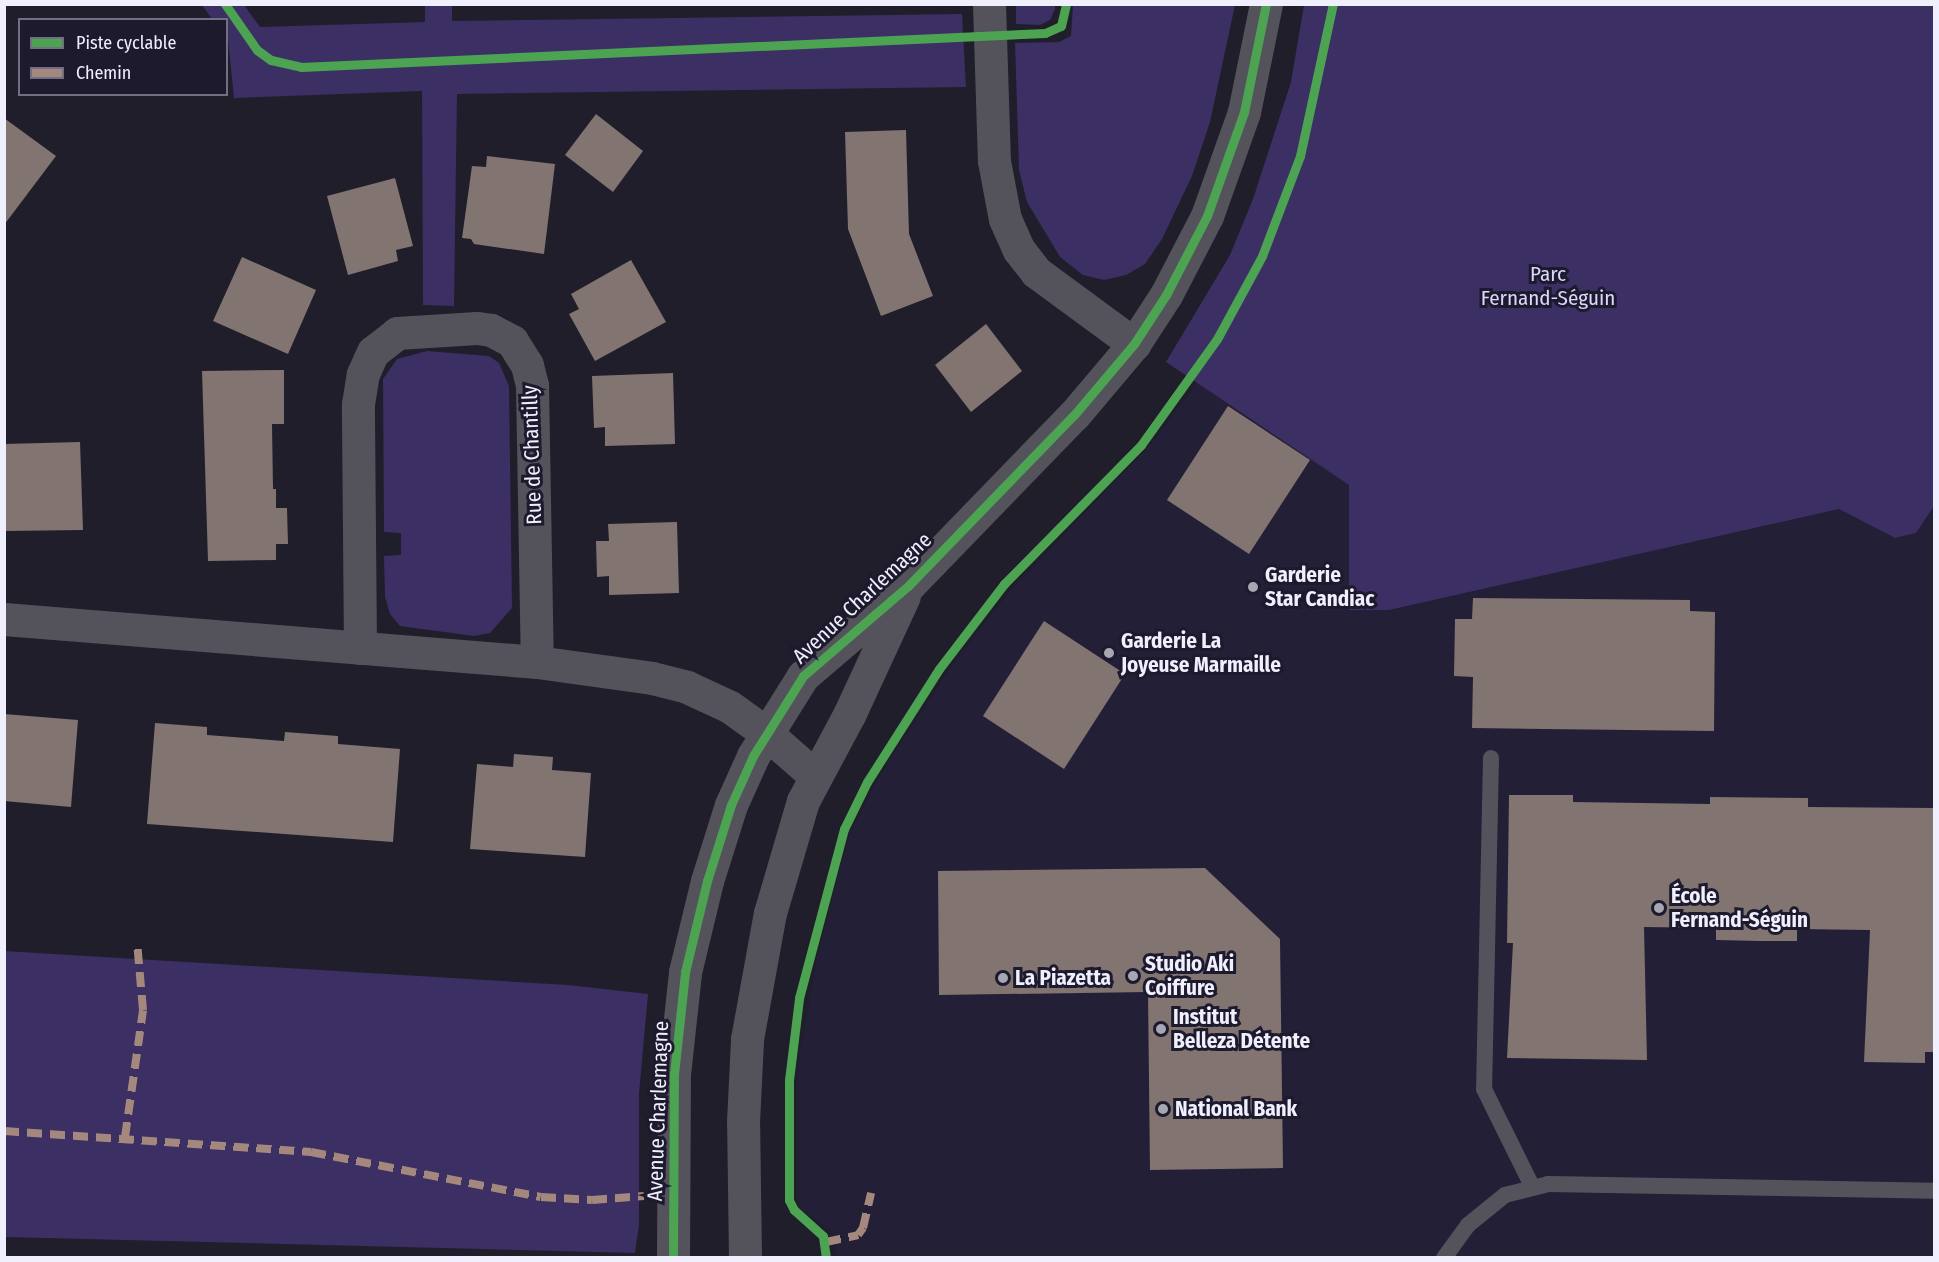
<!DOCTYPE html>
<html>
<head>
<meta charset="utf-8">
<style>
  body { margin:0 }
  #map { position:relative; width:1939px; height:1262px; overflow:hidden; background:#201e2a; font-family:"Fira Sans Condensed",sans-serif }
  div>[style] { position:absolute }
  .built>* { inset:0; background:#231f37 }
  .green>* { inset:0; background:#3b2f64 }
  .building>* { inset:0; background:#827471 }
  .lane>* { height:16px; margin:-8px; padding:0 8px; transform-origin:8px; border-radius:8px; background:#54535c }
  .street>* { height:33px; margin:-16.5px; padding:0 16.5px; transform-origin:16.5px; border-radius:16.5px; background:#54535c }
  .quiet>* { height:8px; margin-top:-4px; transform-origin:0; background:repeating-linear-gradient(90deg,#a5887d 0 15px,transparent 0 23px) }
  .cycleway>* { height:9px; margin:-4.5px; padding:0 4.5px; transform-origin:4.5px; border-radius:4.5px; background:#4ca352 }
  .dots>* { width:16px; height:16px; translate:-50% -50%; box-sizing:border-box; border:3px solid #1d1a2e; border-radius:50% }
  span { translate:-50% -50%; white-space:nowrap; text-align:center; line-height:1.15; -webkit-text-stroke:6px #1d1a2e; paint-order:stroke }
  .park-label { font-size:21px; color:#dbd7fc }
  .street-label { font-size:21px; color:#f0effd }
  .poi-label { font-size:21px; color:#f0effd; font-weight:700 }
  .left { translate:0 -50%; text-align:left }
  .frame { position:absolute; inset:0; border:6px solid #f0effd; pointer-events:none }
  .legend { position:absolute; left:18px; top:18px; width:210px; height:78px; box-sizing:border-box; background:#1d1a2e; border:2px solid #716f81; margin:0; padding:8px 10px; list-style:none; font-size:18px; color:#f0effd }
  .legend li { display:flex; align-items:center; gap:12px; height:30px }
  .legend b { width:30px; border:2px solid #716f81 }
</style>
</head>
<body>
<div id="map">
  <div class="built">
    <div style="clip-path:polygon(1197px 383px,1349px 485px,1350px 610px,1390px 610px,1839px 509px,1895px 538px,1916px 533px,1934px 507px,1934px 1257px,837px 1257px,832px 1232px,800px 1208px,797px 1198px,797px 1070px,817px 957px,849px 835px,880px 775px,957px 658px,1011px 590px,1152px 443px)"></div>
  </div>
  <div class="green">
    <div style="clip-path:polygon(425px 4px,452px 5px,452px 21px,962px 14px,966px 87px,457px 94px,454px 306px,423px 305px,422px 91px,234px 98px,226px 20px,212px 19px,202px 5px,244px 5px,260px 27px,425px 22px)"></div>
    <div style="clip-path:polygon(1016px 5px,1055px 5px,1055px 9px,1050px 20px,1040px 25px,1016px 24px)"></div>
    <div style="clip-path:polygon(1073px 5px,1235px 5px,1210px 122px,1192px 176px,1162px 239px,1145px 264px,1126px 275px,1104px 280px,1083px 275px,1060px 257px,1027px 202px,1019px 170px,1015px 43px,1059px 42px,1071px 36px)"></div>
    <div style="clip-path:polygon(1304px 5px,1934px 5px,1934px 506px,1916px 533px,1895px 538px,1839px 509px,1389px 610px,1349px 610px,1349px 485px,1166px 362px,1230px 255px,1253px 199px,1291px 82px)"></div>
    <div style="clip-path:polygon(427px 351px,489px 356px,499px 363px,509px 386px,512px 608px,490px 633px,474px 636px,400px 626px,390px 614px,385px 597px,384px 556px,401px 555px,401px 533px,384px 532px,383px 379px,397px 359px)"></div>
    <div style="clip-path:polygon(4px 951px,568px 985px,648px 994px,639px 1094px,639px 1225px,635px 1253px,5px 1237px)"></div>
  </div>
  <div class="building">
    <div style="clip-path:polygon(596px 114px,643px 151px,613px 192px,565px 155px)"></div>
    <div style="clip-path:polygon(4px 118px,56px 156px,4px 225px)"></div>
    <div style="clip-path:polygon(906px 130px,909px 234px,933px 296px,881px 316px,848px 229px,845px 132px)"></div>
    <div style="clip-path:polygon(487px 156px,555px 164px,544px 254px,474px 244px,471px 239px,462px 238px,472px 166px,486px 167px)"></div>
    <div style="clip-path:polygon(395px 178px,413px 246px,396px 250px,398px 261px,348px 275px,327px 196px)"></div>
    <div style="clip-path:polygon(242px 257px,316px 290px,288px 354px,213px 321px)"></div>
    <div style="clip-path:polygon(631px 260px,666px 322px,595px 361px,569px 314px,579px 309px,571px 294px)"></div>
    <div style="clip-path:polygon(986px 324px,1022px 371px,971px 412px,935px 365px)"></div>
    <div style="clip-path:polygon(284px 370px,284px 424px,272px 424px,273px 489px,276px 489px,276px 508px,287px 508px,288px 544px,276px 544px,276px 560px,208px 561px,202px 371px)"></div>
    <div style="clip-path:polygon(673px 373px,675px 444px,605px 446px,605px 427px,594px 428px,592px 376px)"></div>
    <div style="clip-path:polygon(1228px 406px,1310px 460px,1249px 554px,1167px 500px)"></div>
    <div style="clip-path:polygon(80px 442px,83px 530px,4px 531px,4px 444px)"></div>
    <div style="clip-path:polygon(677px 522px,679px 593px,609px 595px,609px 576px,597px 577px,596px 541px,609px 541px,608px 524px)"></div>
    <div style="clip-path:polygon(1473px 598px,1690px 600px,1690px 611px,1715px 612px,1714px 731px,1472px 728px,1473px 677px,1454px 676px,1455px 619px,1472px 619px)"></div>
    <div style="clip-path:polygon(1044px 621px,1125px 674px,1064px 769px,983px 716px)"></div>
    <div style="clip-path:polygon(4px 714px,78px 720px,71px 807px,4px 801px)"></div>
    <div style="clip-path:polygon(155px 723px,207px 727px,207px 735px,284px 741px,285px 732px,338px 736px,338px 744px,400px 749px,393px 842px,147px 824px)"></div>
    <div style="clip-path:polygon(514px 754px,553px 757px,552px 770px,591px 773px,585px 857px,470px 849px,477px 764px,513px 767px)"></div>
    <div style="clip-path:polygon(1509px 795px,1573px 795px,1573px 802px,1710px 804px,1710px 797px,1808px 798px,1808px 807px,1935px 808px,1935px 1052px,1925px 1052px,1925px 1063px,1864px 1062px,1870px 930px,1797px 929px,1797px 941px,1760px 941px,1716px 940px,1716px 928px,1644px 927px,1647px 1060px,1507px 1058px,1513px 943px,1507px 943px)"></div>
    <div style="clip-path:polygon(1205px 868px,1280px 939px,1283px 1168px,1150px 1170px,1148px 992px,939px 995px,938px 871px)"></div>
  </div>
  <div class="lane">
    <div style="left:1491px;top:758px;width:331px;rotate:91.2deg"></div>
    <div style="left:1484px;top:1089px;width:108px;rotate:63.7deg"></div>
    <div style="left:1444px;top:1258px;width:41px;rotate:-54deg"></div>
    <div style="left:1468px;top:1225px;width:48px;rotate:-39deg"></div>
    <div style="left:1505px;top:1195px;width:44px;rotate:-14.3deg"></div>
    <div style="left:1548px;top:1184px;width:386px;rotate:1deg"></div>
  </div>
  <div class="street">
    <div style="left:989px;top:4px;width:157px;rotate:88.2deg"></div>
    <div style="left:994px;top:161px;width:59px;rotate:79.3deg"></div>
    <div style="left:1005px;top:219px;width:34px;rotate:66deg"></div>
    <div style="left:1019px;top:250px;width:28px;rotate:52deg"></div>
    <div style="left:1036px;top:272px;width:122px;rotate:36.3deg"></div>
    <div style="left:4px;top:619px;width:535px;rotate:4.61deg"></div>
    <div style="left:537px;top:662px;width:116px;rotate:7.9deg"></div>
    <div style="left:652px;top:678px;width:36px;rotate:14deg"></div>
    <div style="left:687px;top:687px;width:47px;rotate:24.9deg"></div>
    <div style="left:730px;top:707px;width:44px;rotate:35.8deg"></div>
    <div style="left:766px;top:733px;width:64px;rotate:41.2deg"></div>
    <div style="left:360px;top:648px;width:244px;rotate:-90.5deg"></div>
    <div style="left:358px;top:404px;width:30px;rotate:-81deg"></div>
    <div style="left:363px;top:374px;width:24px;rotate:-66deg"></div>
    <div style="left:373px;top:352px;width:31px;rotate:-38deg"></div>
    <div style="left:397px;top:333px;width:80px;rotate:-3.6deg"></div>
    <div style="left:477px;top:328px;width:14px;rotate:8deg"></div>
    <div style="left:491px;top:330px;width:24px;rotate:28deg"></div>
    <div style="left:512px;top:341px;width:28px;rotate:58deg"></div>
    <div style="left:527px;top:365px;width:21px;rotate:76deg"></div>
    <div style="left:532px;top:385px;width:277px;rotate:89deg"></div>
    <div style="left:673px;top:1258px;width:184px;rotate:-89.7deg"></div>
    <div style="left:674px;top:1074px;width:103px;rotate:-83.8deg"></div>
    <div style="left:685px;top:972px;width:94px;rotate:-76.4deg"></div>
    <div style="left:707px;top:881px;width:80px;rotate:-72.5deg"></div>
    <div style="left:731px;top:805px;width:54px;rotate:-65.8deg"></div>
    <div style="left:753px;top:756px;width:94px;rotate:-58deg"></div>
    <div style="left:803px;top:676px;width:138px;rotate:-40.6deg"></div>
    <div style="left:908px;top:586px;width:238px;rotate:-45.9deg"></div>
    <div style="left:1074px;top:415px;width:93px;rotate:-49.8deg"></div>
    <div style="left:1134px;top:344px;width:59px;rotate:-56.9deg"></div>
    <div style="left:1166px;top:295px;width:89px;rotate:-62.6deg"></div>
    <div style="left:1207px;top:216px;width:110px;rotate:-70.4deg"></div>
    <div style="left:1244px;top:112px;width:110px;rotate:-78.5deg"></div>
    <div style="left:745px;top:1258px;width:136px;rotate:-90.8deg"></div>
    <div style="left:743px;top:1122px;width:83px;rotate:-87.2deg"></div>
    <div style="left:747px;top:1039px;width:128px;rotate:-79.7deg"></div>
    <div style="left:770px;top:913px;width:117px;rotate:-73.6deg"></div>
    <div style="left:803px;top:801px;width:98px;rotate:-61.9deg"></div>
    <div style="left:849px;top:715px;width:131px;rotate:-65.2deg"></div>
  </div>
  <div class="quiet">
    <div style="left:4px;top:1131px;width:308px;rotate:3.9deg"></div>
    <div style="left:311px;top:1152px;width:234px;rotate:11.1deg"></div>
    <div style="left:541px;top:1197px;width:51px;rotate:3.4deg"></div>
    <div style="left:592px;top:1200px;width:52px;rotate:-4.4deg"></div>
    <div style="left:125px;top:1137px;width:128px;rotate:-81.9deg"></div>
    <div style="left:143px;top:1010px;width:68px;rotate:-95deg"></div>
    <div style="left:826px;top:1242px;width:33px;rotate:-12deg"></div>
    <div style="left:858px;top:1235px;width:9px;rotate:-54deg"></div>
    <div style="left:863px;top:1228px;width:36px;rotate:-77deg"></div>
  </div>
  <div class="cycleway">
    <div style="left:225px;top:4px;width:56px;rotate:55.2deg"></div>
    <div style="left:257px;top:50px;width:17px;rotate:36deg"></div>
    <div style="left:271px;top:60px;width:31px;rotate:13deg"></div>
    <div style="left:301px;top:67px;width:745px;rotate:-2.62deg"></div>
    <div style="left:1045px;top:33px;width:17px;rotate:-24deg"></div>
    <div style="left:1061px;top:26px;width:23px;rotate:-77deg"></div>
    <div style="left:673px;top:1258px;width:184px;rotate:-89.7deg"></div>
    <div style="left:674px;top:1074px;width:103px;rotate:-83.8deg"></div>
    <div style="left:685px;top:972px;width:94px;rotate:-76.4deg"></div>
    <div style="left:707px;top:881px;width:80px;rotate:-72.5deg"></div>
    <div style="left:731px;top:805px;width:54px;rotate:-65.8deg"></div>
    <div style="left:753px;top:756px;width:94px;rotate:-58deg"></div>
    <div style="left:803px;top:676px;width:138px;rotate:-40.6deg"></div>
    <div style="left:908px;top:586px;width:238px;rotate:-45.9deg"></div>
    <div style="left:1074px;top:415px;width:93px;rotate:-49.8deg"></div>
    <div style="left:1134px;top:344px;width:59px;rotate:-56.9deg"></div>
    <div style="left:1166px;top:295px;width:89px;rotate:-62.6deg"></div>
    <div style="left:1207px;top:216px;width:110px;rotate:-70.4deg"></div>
    <div style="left:1244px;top:112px;width:110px;rotate:-78.5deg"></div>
    <div style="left:826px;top:1258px;width:22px;rotate:-98deg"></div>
    <div style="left:823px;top:1236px;width:39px;rotate:-138deg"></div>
    <div style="left:794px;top:1210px;width:11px;rotate:-117deg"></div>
    <div style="left:789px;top:1200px;width:120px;rotate:-90deg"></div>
    <div style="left:789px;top:1080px;width:83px;rotate:-83deg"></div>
    <div style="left:799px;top:998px;width:175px;rotate:-75.1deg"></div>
    <div style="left:844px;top:829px;width:52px;rotate:-63.9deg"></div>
    <div style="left:867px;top:782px;width:134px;rotate:-57.5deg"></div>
    <div style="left:939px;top:669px;width:107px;rotate:-52.6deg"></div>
    <div style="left:1004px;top:584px;width:195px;rotate:-45.4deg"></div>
    <div style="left:1141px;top:445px;width:130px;rotate:-54.4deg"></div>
    <div style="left:1217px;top:339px;width:94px;rotate:-61.5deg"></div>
    <div style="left:1262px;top:256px;width:107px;rotate:-69.2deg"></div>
    <div style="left:1300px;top:156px;width:156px;rotate:-77.8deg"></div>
  </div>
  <div class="dots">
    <div style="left:1253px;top:587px;background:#a7a6b3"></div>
    <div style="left:1109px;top:653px;background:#a7a6b3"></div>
    <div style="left:1659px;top:908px;background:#a7a6b3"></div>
    <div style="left:1133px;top:976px;background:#a7a6b3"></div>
    <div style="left:1003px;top:978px;background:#a7a6b3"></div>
    <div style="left:1161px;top:1029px;background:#a7a6b3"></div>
    <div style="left:1163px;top:1109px;background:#a7a6b3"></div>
  </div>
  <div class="park-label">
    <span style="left:1548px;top:286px">Parc<br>Fernand-Séguin</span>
  </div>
  <div class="street-label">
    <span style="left:532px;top:455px;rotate:-92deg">Rue de Chantilly</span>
    <span style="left:862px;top:598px;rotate:-43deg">Avenue Charlemagne</span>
    <span style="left:658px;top:1111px;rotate:-88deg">Avenue Charlemagne</span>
  </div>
  <div class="poi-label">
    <span class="left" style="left:1265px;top:587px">Garderie<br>Star Candiac</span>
    <span class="left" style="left:1121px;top:653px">Garderie La<br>Joyeuse Marmaille</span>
    <span class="left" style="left:1671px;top:908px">École<br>Fernand-Séguin</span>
    <span class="left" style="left:1145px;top:976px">Studio Aki<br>Coiffure</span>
    <span class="left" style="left:1015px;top:978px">La Piazetta</span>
    <span class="left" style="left:1173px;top:1029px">Institut<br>Belleza Détente</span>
    <span class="left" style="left:1175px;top:1109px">National Bank</span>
  </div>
  <div class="frame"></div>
  <ul class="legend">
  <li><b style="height:8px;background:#4ca352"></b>Piste cyclable</li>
  <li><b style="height:8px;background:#a5887d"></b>Chemin</li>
  </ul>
</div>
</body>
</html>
